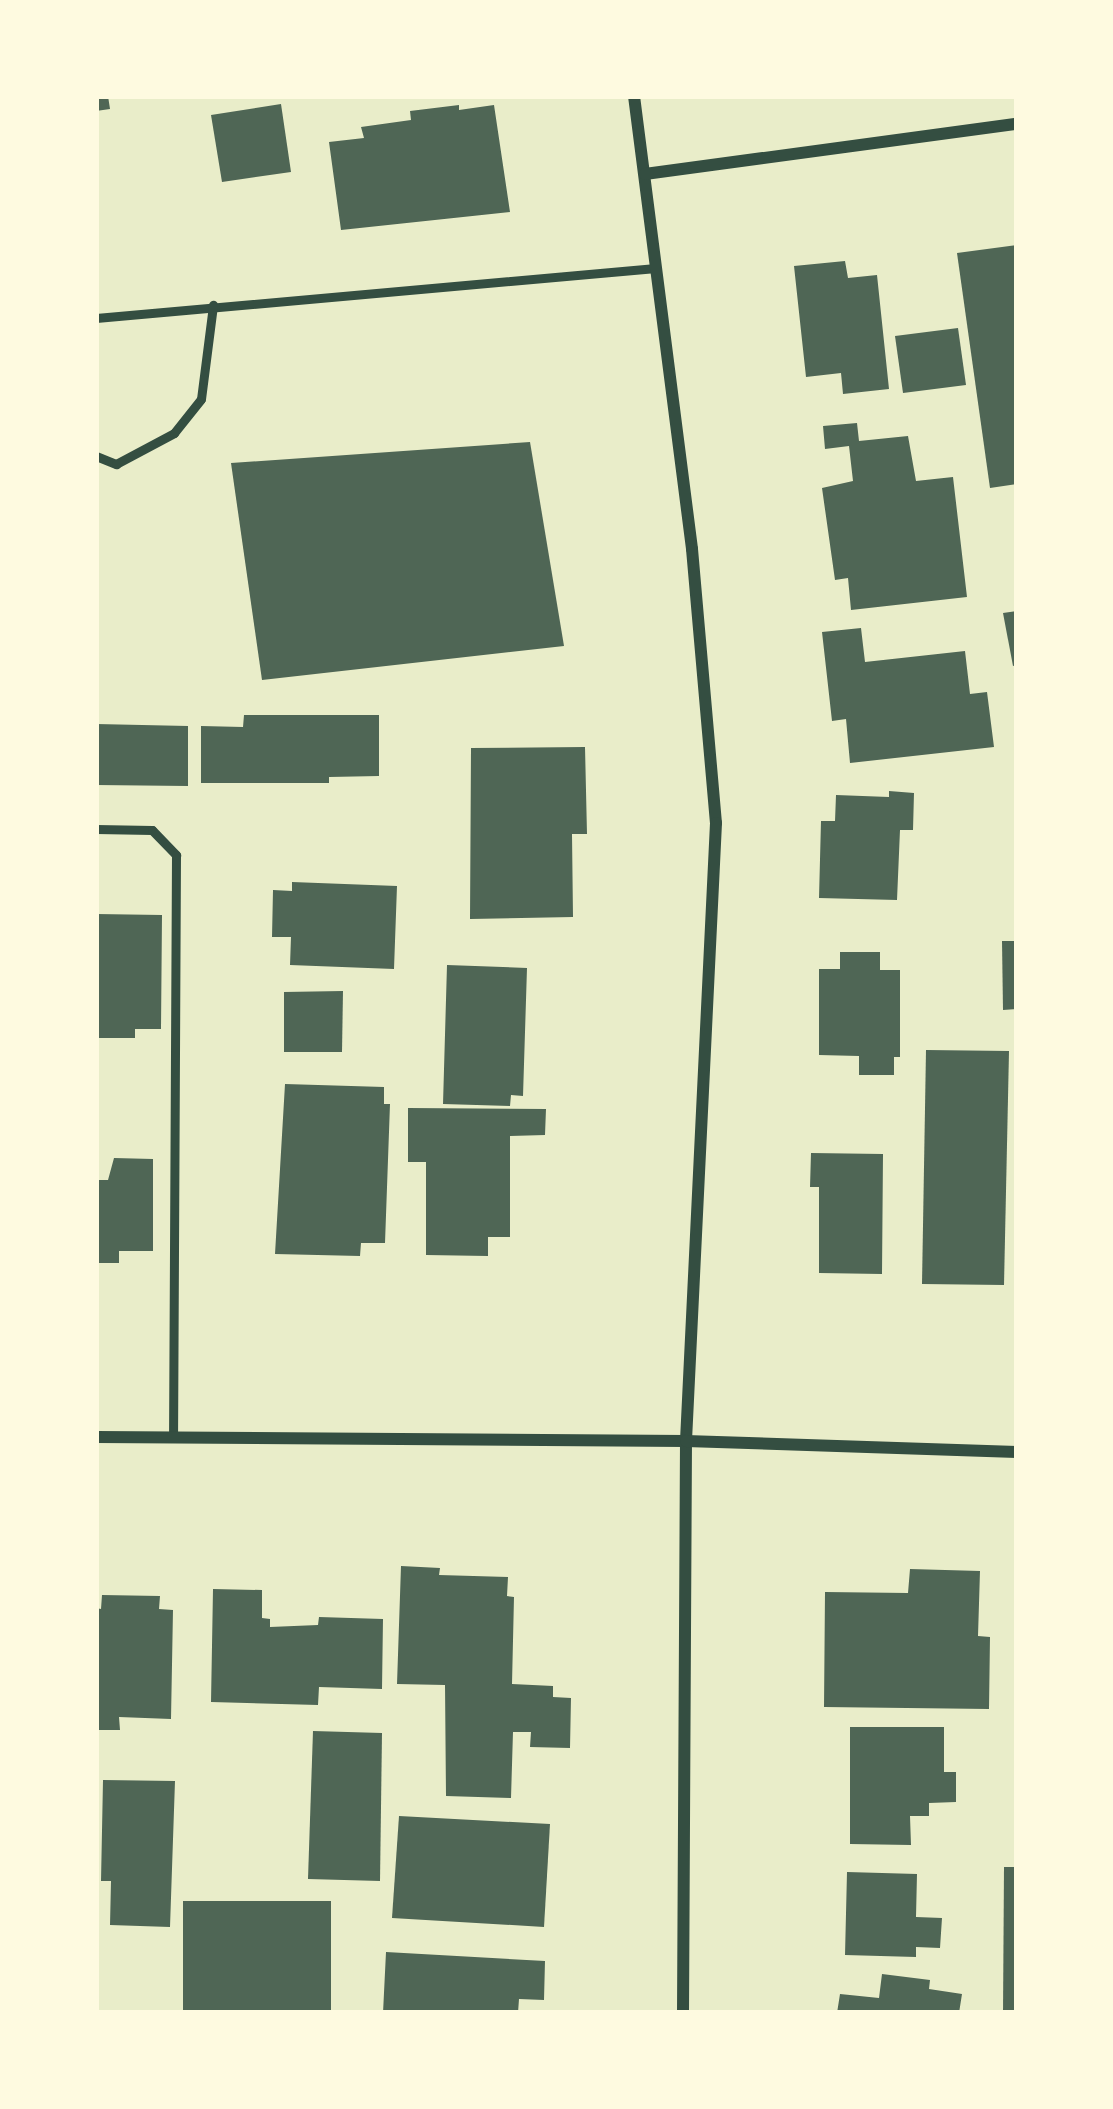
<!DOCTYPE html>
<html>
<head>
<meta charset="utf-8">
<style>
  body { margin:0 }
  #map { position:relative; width:1113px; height:2109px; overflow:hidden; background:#e9edc9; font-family:"IBM Plex Sans",sans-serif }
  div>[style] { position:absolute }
  .building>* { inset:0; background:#4f6655 }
  .service>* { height:9px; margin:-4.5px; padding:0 4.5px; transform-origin:4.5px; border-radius:4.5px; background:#344e41 }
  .minor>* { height:12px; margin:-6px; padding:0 6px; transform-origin:6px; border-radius:6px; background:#344e41 }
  span { translate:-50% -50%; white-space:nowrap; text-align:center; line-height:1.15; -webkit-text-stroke:9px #fefae0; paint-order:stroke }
  .frame { position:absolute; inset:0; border:99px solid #fefae0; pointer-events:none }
</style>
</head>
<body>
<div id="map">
  <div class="building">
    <div style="clip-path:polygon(96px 96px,108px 96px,110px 109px,96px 111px)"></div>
    <div style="clip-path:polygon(281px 104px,291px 172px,222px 182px,211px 115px)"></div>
    <div style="clip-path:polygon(459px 105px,459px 110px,494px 105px,510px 212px,341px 230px,329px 142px,364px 138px,361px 127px,411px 120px,410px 111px)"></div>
    <div style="clip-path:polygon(1017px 245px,1017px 484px,990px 488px,957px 253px)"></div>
    <div style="clip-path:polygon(845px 261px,848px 278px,877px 275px,889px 389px,843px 394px,841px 373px,806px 377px,794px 266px)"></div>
    <div style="clip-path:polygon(958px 328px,966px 385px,903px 393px,895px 336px)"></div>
    <div style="clip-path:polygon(857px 423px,859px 441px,908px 436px,916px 481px,953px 477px,967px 597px,851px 610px,848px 578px,835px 580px,822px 488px,853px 481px,849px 446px,825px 449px,823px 426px)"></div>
    <div style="clip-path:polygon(530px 442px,564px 646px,262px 680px,231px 463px)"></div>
    <div style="clip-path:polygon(1017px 611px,1017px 665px,1013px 666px,1003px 613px)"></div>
    <div style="clip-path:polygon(861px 628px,865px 662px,965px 651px,970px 694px,987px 692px,994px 747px,850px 763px,846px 719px,832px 721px,822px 632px)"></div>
    <div style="clip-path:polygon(244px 715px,379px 715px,379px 776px,329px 777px,329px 783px,201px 783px,201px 726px,243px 727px)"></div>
    <div style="clip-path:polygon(96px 724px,188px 726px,188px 786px,96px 785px)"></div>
    <div style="clip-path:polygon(585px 747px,587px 834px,572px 834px,573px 917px,470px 919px,471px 748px)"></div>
    <div style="clip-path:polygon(889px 791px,914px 793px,913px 830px,900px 830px,897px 900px,819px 898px,821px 821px,835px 821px,836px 795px,889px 797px)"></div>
    <div style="clip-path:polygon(292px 882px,397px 886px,394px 969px,290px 965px,291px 937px,272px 937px,273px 890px,292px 891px)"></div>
    <div style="clip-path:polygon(96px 914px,162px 915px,161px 1029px,135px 1029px,135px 1038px,96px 1038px)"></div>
    <div style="clip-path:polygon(1002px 941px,1017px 941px,1017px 1009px,1003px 1010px)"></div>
    <div style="clip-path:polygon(840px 952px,880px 952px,880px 970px,900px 970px,900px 1057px,894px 1057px,894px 1075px,859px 1075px,859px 1056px,819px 1055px,819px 969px,840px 969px)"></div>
    <div style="clip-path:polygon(447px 965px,527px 968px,523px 1096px,511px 1095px,510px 1106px,443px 1104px)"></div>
    <div style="clip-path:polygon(343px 991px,342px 1052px,284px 1052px,284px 992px)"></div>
    <div style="clip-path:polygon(926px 1050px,1009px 1051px,1004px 1285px,922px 1284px)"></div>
    <div style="clip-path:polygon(285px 1084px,384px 1087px,384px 1104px,390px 1104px,385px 1243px,361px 1243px,360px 1256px,275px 1254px)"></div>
    <div style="clip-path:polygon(408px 1108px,546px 1109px,545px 1135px,510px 1136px,510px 1237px,488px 1237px,488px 1256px,426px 1255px,426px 1162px,408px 1162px)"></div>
    <div style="clip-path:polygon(811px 1153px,883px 1154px,882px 1274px,819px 1273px,819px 1187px,810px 1187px)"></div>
    <div style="clip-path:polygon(114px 1158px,153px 1159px,153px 1251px,119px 1251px,119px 1263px,96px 1263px,96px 1180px,108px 1180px)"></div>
    <div style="clip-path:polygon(401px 1566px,440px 1568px,439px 1575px,508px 1577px,507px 1596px,514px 1597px,512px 1684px,553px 1686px,553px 1697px,571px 1698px,570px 1748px,530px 1747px,531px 1732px,513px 1732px,511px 1798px,446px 1796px,445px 1685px,397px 1684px)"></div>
    <div style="clip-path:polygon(910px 1569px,980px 1571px,978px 1636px,990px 1637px,989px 1709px,824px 1707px,825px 1592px,908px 1593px)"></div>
    <div style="clip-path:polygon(213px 1589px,262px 1590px,262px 1618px,270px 1619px,270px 1627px,318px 1625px,319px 1617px,383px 1619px,382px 1689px,319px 1687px,318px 1705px,211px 1702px)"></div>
    <div style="clip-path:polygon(102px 1595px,160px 1596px,159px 1609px,173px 1610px,171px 1719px,119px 1717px,120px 1730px,96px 1730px,96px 1608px,101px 1609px)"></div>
    <div style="clip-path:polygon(850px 1727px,944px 1727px,944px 1772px,956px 1772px,956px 1802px,929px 1803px,929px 1816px,910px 1816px,911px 1845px,850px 1844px)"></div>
    <div style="clip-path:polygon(313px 1731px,382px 1733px,380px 1881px,308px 1879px)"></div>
    <div style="clip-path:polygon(103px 1780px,175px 1781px,170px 1927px,110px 1925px,111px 1881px,101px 1881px)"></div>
    <div style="clip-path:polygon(399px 1816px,550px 1824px,544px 1927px,392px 1918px)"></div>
    <div style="clip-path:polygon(1004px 1867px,1017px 1867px,1017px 2013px,1003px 2013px)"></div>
    <div style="clip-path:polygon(847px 1872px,917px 1874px,916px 1917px,942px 1918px,940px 1948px,916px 1947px,916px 1957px,845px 1955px)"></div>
    <div style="clip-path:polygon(183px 1901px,331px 1901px,331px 2013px,183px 2013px)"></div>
    <div style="clip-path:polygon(386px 1952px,545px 1961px,544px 2000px,519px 1999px,518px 2013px,383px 2013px)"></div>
    <div style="clip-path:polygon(882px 1974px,930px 1980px,929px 1989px,962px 1994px,959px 2013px,837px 2013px,840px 1994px,879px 1998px)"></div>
  </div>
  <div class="service">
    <div style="left:96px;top:318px;width:562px;rotate:-5.1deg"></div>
    <div style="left:96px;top:456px;width:22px;rotate:22deg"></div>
    <div style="left:116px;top:464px;width:66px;rotate:-28.1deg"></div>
    <div style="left:174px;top:433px;width:43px;rotate:-51.5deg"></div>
    <div style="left:201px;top:399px;width:95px;rotate:-82.7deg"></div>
    <div style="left:96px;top:829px;width:56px;rotate:1deg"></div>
    <div style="left:152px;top:830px;width:35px;rotate:46deg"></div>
    <div style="left:176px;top:855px;width:583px;rotate:90.29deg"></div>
  </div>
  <div class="minor">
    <div style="left:634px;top:96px;width:457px;rotate:82.7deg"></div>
    <div style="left:692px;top:549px;width:275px;rotate:85deg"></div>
    <div style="left:716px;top:823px;width:619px;rotate:92.78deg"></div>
    <div style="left:686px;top:1441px;width:572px;rotate:90.3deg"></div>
    <div style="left:645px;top:174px;width:375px;rotate:-7.7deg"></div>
    <div style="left:96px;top:1437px;width:590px;rotate:0.39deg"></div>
    <div style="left:686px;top:1441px;width:331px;rotate:1.9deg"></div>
  </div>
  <div class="frame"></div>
</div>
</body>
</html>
